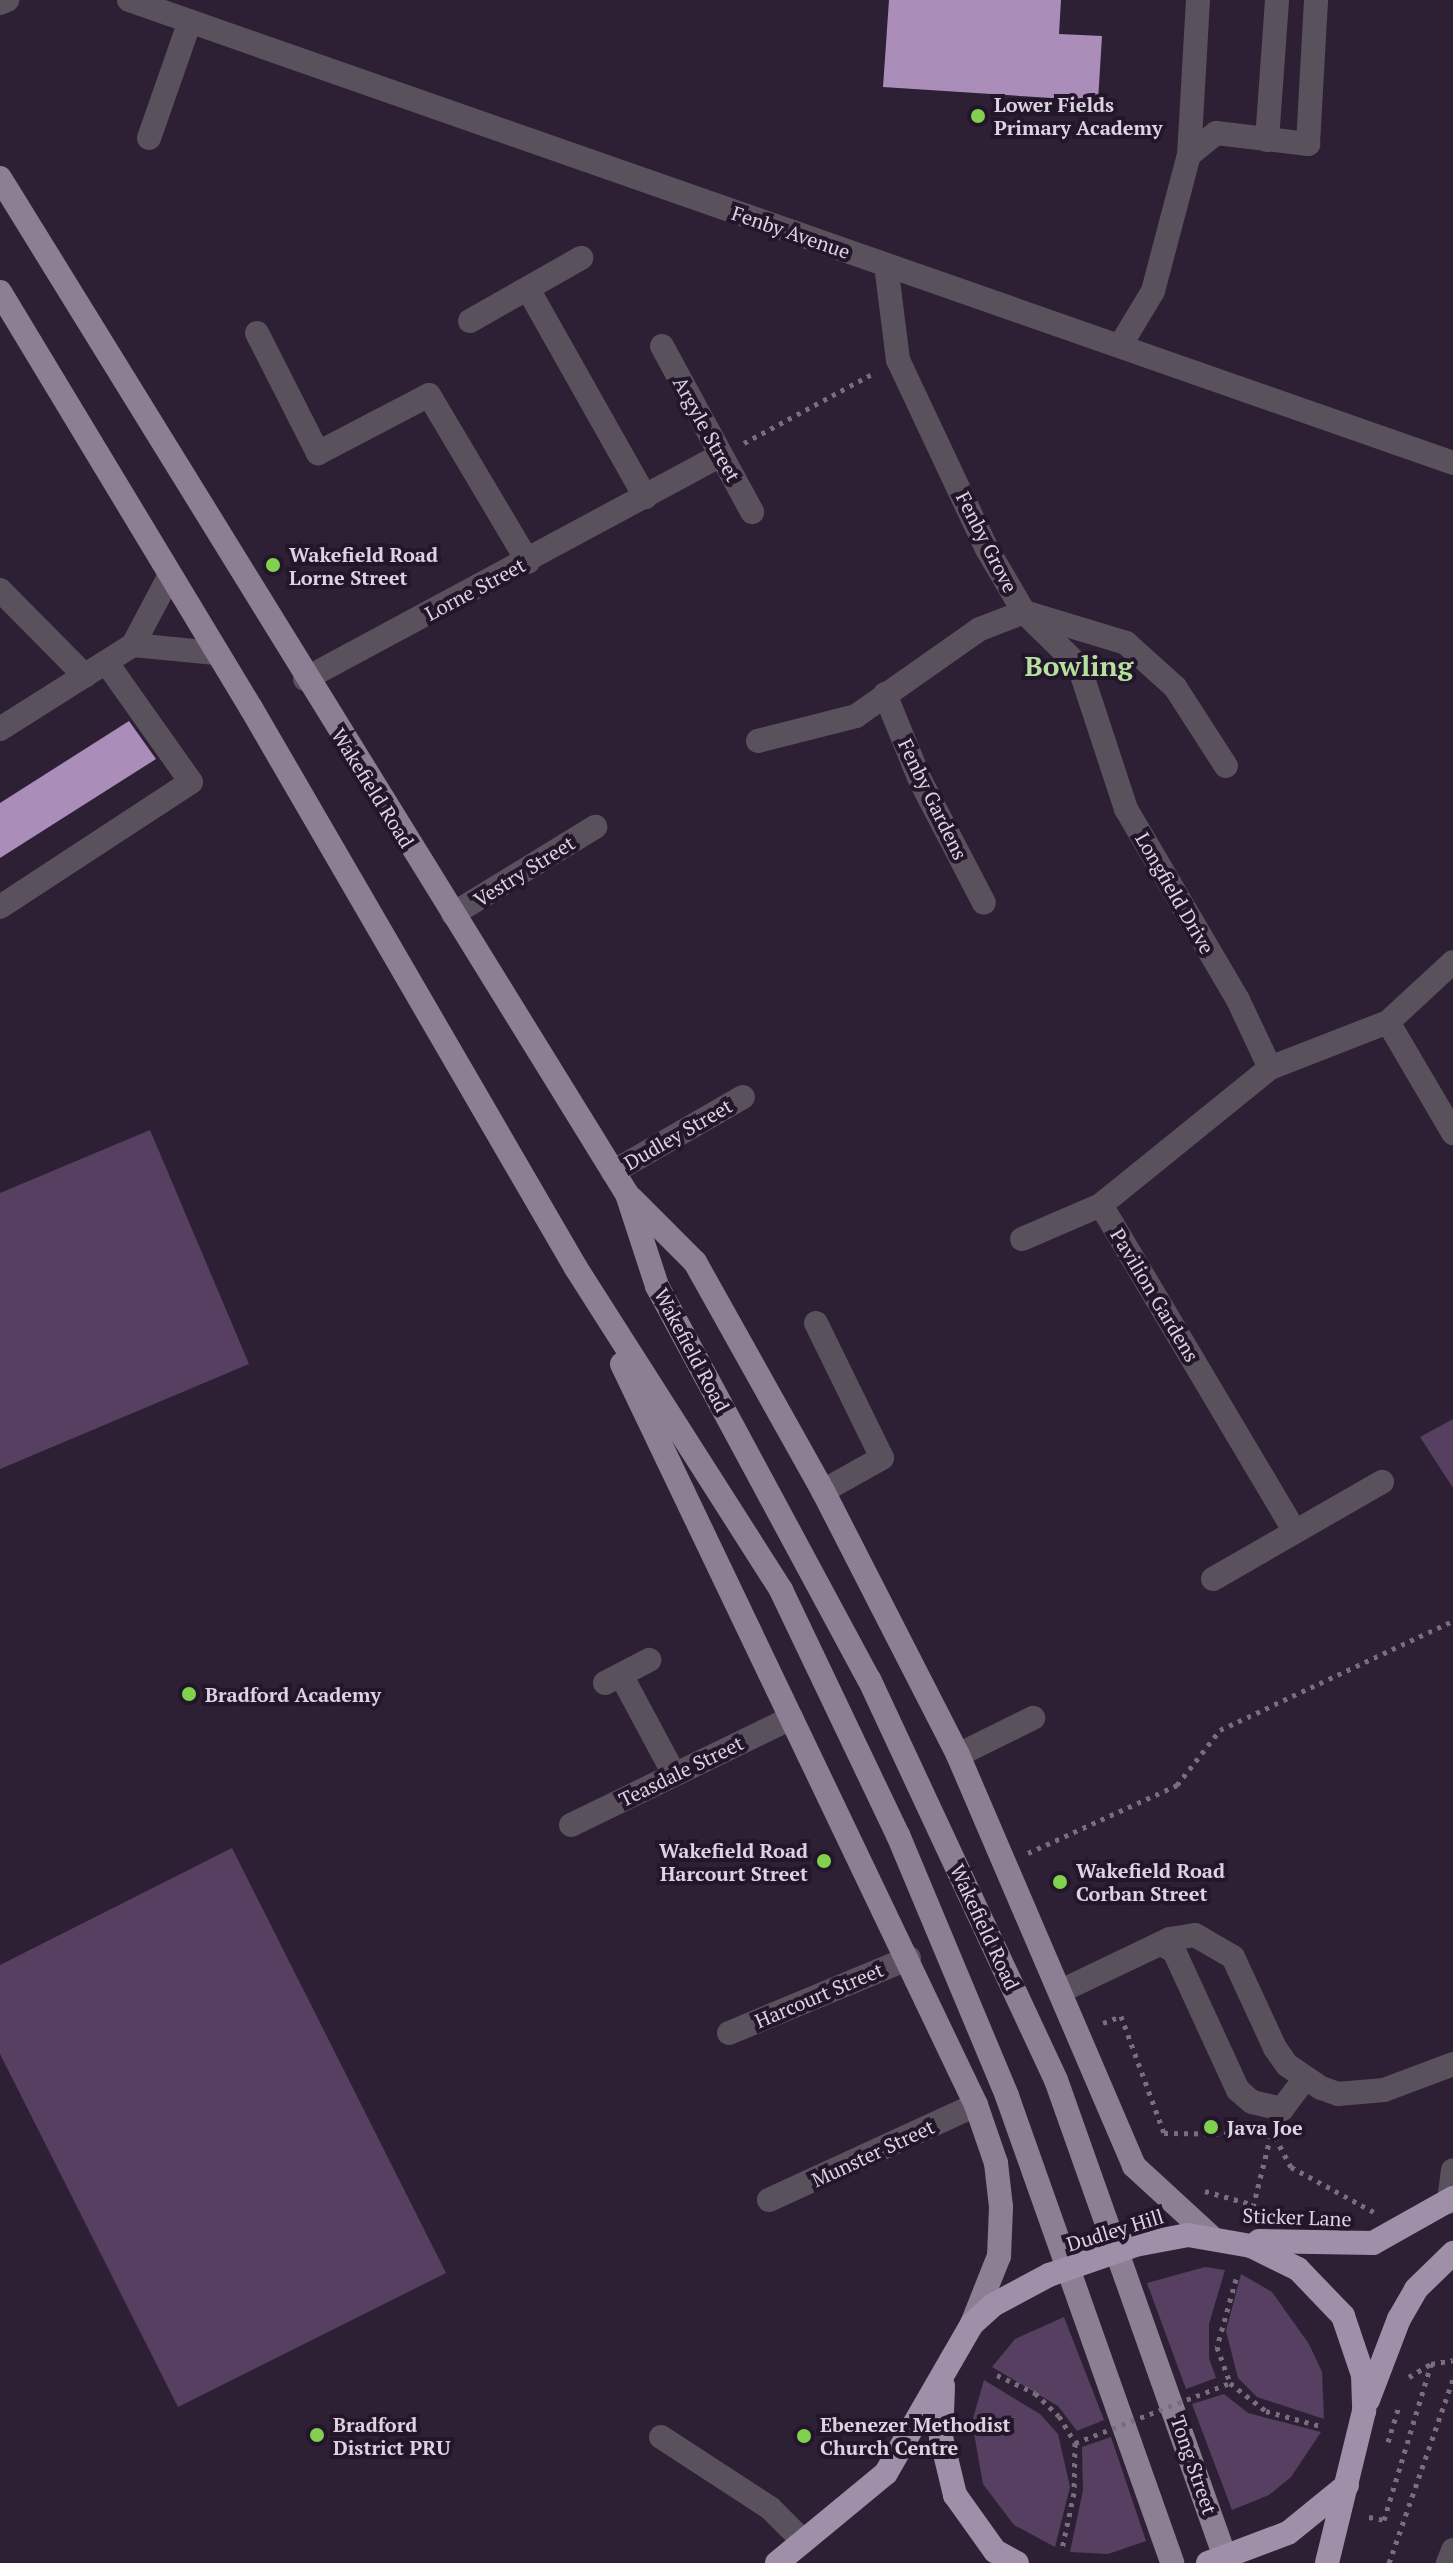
<!DOCTYPE html>
<html>
<head>
<meta charset="utf-8">
<style>
  body { margin:0 }
  #map { position:relative; width:1453px; height:2563px; overflow:hidden; background:#2e2034; font-family:"PT Serif",serif }
  div>[style] { position:absolute }
  .green>* { inset:0; background:#563f61 }
  .building>* { inset:0; background:#ab8db9 }
  .path>* { height:5px; margin-top:-2.5px; transform-origin:0; background:repeating-linear-gradient(90deg,#796d7e 0 4px,transparent 0 10px) }
  .minor>* { height:24px; margin:-12px; padding:0 12px; transform-origin:12px; border-radius:12px; background:#59525d }
  .major>* { height:24px; margin:-12px; padding:0 12px; transform-origin:12px; border-radius:12px; background:#8c7e93 }
  .highway>* { height:24px; margin:-12px; padding:0 12px; transform-origin:12px; border-radius:12px; background:#a08fa8 }
  .path-bridge>* { height:5px; margin-top:-2.5px; transform-origin:0; background:repeating-linear-gradient(90deg,#796d7e 0 4px,transparent 0 10px) }
  .highway-bridge>* { height:24px; margin:-12px; padding:0 12px; transform-origin:12px; border-radius:12px; background:#a08fa8 }
  .dots>* { width:22px; height:22px; translate:-50% -50%; box-sizing:border-box; border:4px solid #24162a; border-radius:50% }
  span { translate:-50% -50%; white-space:nowrap; text-align:center; line-height:1.15; -webkit-text-stroke:8px #24162a; paint-order:stroke }
  .poi-label { font-size:20px; color:#dcd3e1; font-weight:700 }
  .left { translate:0 -50%; text-align:left }
  .right { translate:-100% -50%; text-align:right }
  .street-label { font-size:20px; color:#dcd3e1 }
  .district-label { font-size:28px; color:#b5e19e; font-weight:700 }
</style>
</head>
<body>
<div id="map">
  <div class="green">
    <div style="clip-path:polygon(150px 1130px,249px 1364px,0 1469px,0 1193px)"></div>
    <div style="clip-path:polygon(1453px 1419px,1453px 1488px,1420px 1437px)"></div>
    <div style="clip-path:polygon(232px 1848px,446px 2273px,178px 2407px,0 2054px,0 1965px)"></div>
    <div style="clip-path:polygon(1205px 2267px,1225px 2270px,1209px 2324px,1209px 2358px,1216px 2378px,1186px 2389px,1147px 2283px)"></div>
    <div style="clip-path:polygon(1241px 2274px,1272px 2292px,1309px 2344px,1322px 2372px,1324px 2419px,1257px 2397px,1238px 2378px,1226px 2331px)"></div>
    <div style="clip-path:polygon(1064px 2317px,1104px 2420px,1077px 2431px,1058px 2406px,992px 2367px,1015px 2339px)"></div>
    <div style="clip-path:polygon(984px 2380px,1040px 2414px,1058px 2434px,1070px 2487px,1055px 2547px,1014px 2525px,983px 2484px,972px 2422px)"></div>
    <div style="clip-path:polygon(1224px 2394px,1248px 2413px,1321px 2432px,1291px 2477px,1269px 2495px,1232px 2510px,1192px 2404px)"></div>
    <div style="clip-path:polygon(1111px 2437px,1146px 2541px,1108px 2554px,1070px 2552px,1083px 2490px,1082px 2447px)"></div>
  </div>
  <div class="building">
    <div style="clip-path:polygon(889px 0,1061px 0,1059px 34px,1102px 36px,1098px 101px,883px 87px)"></div>
    <div style="clip-path:polygon(129px 721px,156px 759px,0 858px,0 803px)"></div>
  </div>
  <div class="path">
    <div style="left:744px;top:443px;width:150px;rotate:-28.3deg"></div>
    <div style="left:1028px;top:1853px;width:164px;rotate:-24.5deg"></div>
    <div style="left:1177px;top:1785px;width:70px;rotate:-52deg"></div>
    <div style="left:1220px;top:1730px;width:257px;rotate:-25.1deg"></div>
    <div style="left:1103px;top:2023px;width:19px;rotate:-21deg"></div>
    <div style="left:1121px;top:2016px;width:125px;rotate:69.8deg"></div>
    <div style="left:1164px;top:2133px;width:94px;rotate:0.6deg"></div>
    <div style="left:1275px;top:2137px;width:34px;rotate:62deg"></div>
    <div style="left:1291px;top:2167px;width:94px;rotate:28.5deg"></div>
    <div style="left:1205px;top:2191px;width:51px;rotate:15.9deg"></div>
    <div style="left:1253px;top:2207px;width:74px;rotate:-76deg"></div>
    <div style="left:1236px;top:2279px;width:71px;rotate:105.6deg"></div>
    <div style="left:1217px;top:2347px;width:38px;rotate:70deg"></div>
    <div style="left:1230px;top:2383px;width:46px;rotate:37.9deg"></div>
    <div style="left:1266px;top:2411px;width:56px;rotate:15.5deg"></div>
    <div style="left:997px;top:2375px;width:42px;rotate:25.3deg"></div>
    <div style="left:1035px;top:2393px;width:33px;rotate:44deg"></div>
    <div style="left:1059px;top:2416px;width:31px;rotate:59deg"></div>
    <div style="left:1075px;top:2443px;width:50px;rotate:91.1deg"></div>
    <div style="left:1074px;top:2493px;width:57px;rotate:102.1deg"></div>
    <div style="left:1409px;top:2377px;width:26px;rotate:-31deg"></div>
    <div style="left:1388px;top:2442px;width:39px;rotate:-73deg"></div>
    <div style="left:1369px;top:2517px;width:15px;rotate:11deg"></div>
    <div style="left:1384px;top:2520px;width:163px;rotate:-73.2deg"></div>
    <div style="left:1431px;top:2364px;width:22px;rotate:-10deg"></div>
    <div style="left:1389px;top:2563px;width:195px;rotate:-70.8deg"></div>
  </div>
  <div class="minor">
    <div style="left:129px;top:0;width:1403px;rotate:19.27deg"></div>
    <div style="left:1198px;top:0;width:155px;rotate:93.3deg"></div>
    <div style="left:1189px;top:155px;width:35px;rotate:-39deg"></div>
    <div style="left:1216px;top:133px;width:93px;rotate:6.8deg"></div>
    <div style="left:1308px;top:144px;width:144px;rotate:-86.8deg"></div>
    <div style="left:0;top:3px;width:8px;rotate:-23deg"></div>
    <div style="left:149px;top:138px;width:124px;rotate:-70.7deg"></div>
    <div style="left:1267px;top:140px;width:140px;rotate:-85.9deg"></div>
    <div style="left:886px;top:265px;width:96px;rotate:82.8deg"></div>
    <div style="left:898px;top:360px;width:209px;rotate:64.8deg"></div>
    <div style="left:987px;top:549px;width:73px;rotate:59.6deg"></div>
    <div style="left:1024px;top:612px;width:107px;rotate:16.9deg"></div>
    <div style="left:1126px;top:643px;width:66px;rotate:41.9deg"></div>
    <div style="left:1175px;top:687px;width:94px;rotate:57.2deg"></div>
    <div style="left:528px;top:289px;width:239px;rotate:60.6deg"></div>
    <div style="left:470px;top:321px;width:128px;rotate:-29.6deg"></div>
    <div style="left:257px;top:333px;width:135px;rotate:63.1deg"></div>
    <div style="left:318px;top:453px;width:125px;rotate:-27.6deg"></div>
    <div style="left:429px;top:395px;width:194px;rotate:59.3deg"></div>
    <div style="left:662px;top:346px;width:189px;rotate:61.5deg"></div>
    <div style="left:1120px;top:346px;width:64px;rotate:-59deg"></div>
    <div style="left:1153px;top:291px;width:141px;rotate:-75.2deg"></div>
    <div style="left:0;top:590px;width:121px;rotate:45.3deg"></div>
    <div style="left:133px;top:645px;width:81px;rotate:5.6deg"></div>
    <div style="left:305px;top:679px;width:472px;rotate:-28.3deg"></div>
    <div style="left:885px;top:694px;width:95px;rotate:67.8deg"></div>
    <div style="left:921px;top:782px;width:136px;rotate:62.5deg"></div>
    <div style="left:0;top:729px;width:157px;rotate:-32.3deg"></div>
    <div style="left:133px;top:645px;width:79px;rotate:-62.1deg"></div>
    <div style="left:758px;top:741px;width:101px;rotate:-14.3deg"></div>
    <div style="left:856px;top:716px;width:151px;rotate:-35.1deg"></div>
    <div style="left:980px;top:629px;width:47px;rotate:-21.1deg"></div>
    <div style="left:1024px;top:612px;width:77px;rotate:44.5deg"></div>
    <div style="left:1079px;top:666px;width:151px;rotate:71.8deg"></div>
    <div style="left:1126px;top:809px;width:221px;rotate:59.6deg"></div>
    <div style="left:1238px;top:1000px;width:75px;rotate:64.8deg"></div>
    <div style="left:1270px;top:1068px;width:127px;rotate:-21.3deg"></div>
    <div style="left:1388px;top:1022px;width:129px;rotate:59.6deg"></div>
    <div style="left:0;top:907px;width:228px;rotate:-33.2deg"></div>
    <div style="left:191px;top:782px;width:147px;rotate:-125.3deg"></div>
    <div style="left:453px;top:914px;width:167px;rotate:-31.5deg"></div>
    <div style="left:1388px;top:1022px;width:88px;rotate:-42.7deg"></div>
    <div style="left:1270px;top:1068px;width:218px;rotate:141deg"></div>
    <div style="left:1101px;top:1205px;width:378px;rotate:59.3deg"></div>
    <div style="left:613px;top:1172px;width:150px;rotate:-30deg"></div>
    <div style="left:1022px;top:1239px;width:86px;rotate:-23.3deg"></div>
    <div style="left:816px;top:1323px;width:150px;rotate:63.9deg"></div>
    <div style="left:882px;top:1458px;width:68px;rotate:150.8deg"></div>
    <div style="left:1213px;top:1579px;width:195px;rotate:-29.9deg"></div>
    <div style="left:621px;top:1675px;width:112px;rotate:61.8deg"></div>
    <div style="left:605px;top:1683px;width:50px;rotate:-27.6deg"></div>
    <div style="left:958px;top:1755px;width:84px;rotate:-26.3deg"></div>
    <div style="left:571px;top:1825px;width:245px;rotate:-25.9deg"></div>
    <div style="left:1161px;top:1944px;width:15px;rotate:28deg"></div>
    <div style="left:1174px;top:1951px;width:153px;rotate:65.3deg"></div>
    <div style="left:1238px;top:2090px;width:18px;rotate:41deg"></div>
    <div style="left:1252px;top:2102px;width:31px;rotate:13deg"></div>
    <div style="left:1282px;top:2109px;width:39px;rotate:-53deg"></div>
    <div style="left:1061px;top:1991px;width:121px;rotate:-25.5deg"></div>
    <div style="left:1170px;top:1939px;width:25px;rotate:-9deg"></div>
    <div style="left:1195px;top:1935px;width:44px;rotate:30.1deg"></div>
    <div style="left:1233px;top:1957px;width:100px;rotate:65.2deg"></div>
    <div style="left:1275px;top:2048px;width:21px;rotate:55deg"></div>
    <div style="left:1287px;top:2065px;width:41px;rotate:34.1deg"></div>
    <div style="left:1321px;top:2088px;width:18px;rotate:19deg"></div>
    <div style="left:1338px;top:2094px;width:46px;rotate:-5deg"></div>
    <div style="left:1384px;top:2090px;width:74px;rotate:-20.6deg"></div>
    <div style="left:729px;top:2033px;width:195px;rotate:-22.6deg"></div>
    <div style="left:769px;top:2200px;width:228px;rotate:-24.7deg"></div>
    <div style="left:1449px;top:2202px;width:32px;rotate:-83deg"></div>
    <div style="left:661px;top:2437px;width:130px;rotate:33.1deg"></div>
    <div style="left:770px;top:2508px;width:47px;rotate:45deg"></div>
    <div style="left:1448px;top:2563px;width:14px;rotate:-69deg"></div>
  </div>
  <div class="major">
    <div style="left:0;top:178px;width:1194px;rotate:58.32deg"></div>
    <div style="left:627px;top:1194px;width:97px;rotate:71.9deg"></div>
    <div style="left:657px;top:1286px;width:447px;rotate:61.7deg"></div>
    <div style="left:869px;top:1679px;width:442px;rotate:65deg"></div>
    <div style="left:1056px;top:2080px;width:512px;rotate:70.5deg"></div>
    <div style="left:0;top:292px;width:486px;rotate:58.9deg"></div>
    <div style="left:251px;top:708px;width:647px;rotate:59.87deg"></div>
    <div style="left:576px;top:1268px;width:382px;rotate:57.5deg"></div>
    <div style="left:781px;top:1590px;width:272px;rotate:64.5deg"></div>
    <div style="left:898px;top:1835px;width:283px;rotate:67.3deg"></div>
    <div style="left:1007px;top:2096px;width:495px;rotate:70.5deg"></div>
    <div style="left:632px;top:1199px;width:89px;rotate:45deg"></div>
    <div style="left:695px;top:1262px;width:262px;rotate:60.8deg"></div>
    <div style="left:823px;top:1491px;width:297px;rotate:62.9deg"></div>
    <div style="left:958px;top:1755px;width:447px;rotate:66.8deg"></div>
    <div style="left:1134px;top:2166px;width:102px;rotate:42.6deg"></div>
    <div style="left:622px;top:1364px;width:821px;rotate:64.46deg"></div>
    <div style="left:976px;top:2105px;width:61px;rotate:71deg"></div>
    <div style="left:996px;top:2163px;width:44px;rotate:83.5deg"></div>
    <div style="left:1001px;top:2207px;width:49px;rotate:92.3deg"></div>
    <div style="left:999px;top:2256px;width:73px;rotate:111.7deg"></div>
  </div>
  <div class="highway">
    <div style="left:1259px;top:2241px;width:114px;rotate:1deg"></div>
    <div style="left:1373px;top:2243px;width:92px;rotate:-29.4deg"></div>
    <div style="left:1135px;top:2245px;width:54px;rotate:-10.7deg"></div>
    <div style="left:1188px;top:2235px;width:64px;rotate:9.9deg"></div>
    <div style="left:1251px;top:2246px;width:52px;rotate:26.1deg"></div>
    <div style="left:1298px;top:2269px;width:65px;rotate:46.2deg"></div>
    <div style="left:1343px;top:2316px;width:62px;rotate:71.3deg"></div>
    <div style="left:1363px;top:2375px;width:36px;rotate:88deg"></div>
    <div style="left:1364px;top:2411px;width:156px;rotate:103.7deg"></div>
    <div style="left:943px;top:2386px;width:51px;rotate:92.2deg"></div>
    <div style="left:941px;top:2437px;width:60px;rotate:76.4deg"></div>
    <div style="left:955px;top:2495px;width:69px;rotate:54.5deg"></div>
    <div style="left:995px;top:2551px;width:25px;rotate:29deg"></div>
    <div style="left:1368px;top:2400px;width:87px;rotate:-69.1deg"></div>
    <div style="left:1399px;top:2319px;width:34px;rotate:-60deg"></div>
    <div style="left:1416px;top:2289px;width:52px;rotate:-44.2deg"></div>
    <div style="left:1288px;top:2533px;width:76px;rotate:-39.1deg"></div>
    <div style="left:777px;top:2563px;width:141px;rotate:-39.5deg"></div>
    <div style="left:886px;top:2473px;width:172px;rotate:-60deg"></div>
    <div style="left:972px;top:2324px;width:28px;rotate:-42deg"></div>
    <div style="left:993px;top:2305px;width:64px;rotate:-28.2deg"></div>
  </div>
  <div class="path-bridge">
    <div style="left:1075px;top:2443px;width:166px;rotate:-21.2deg"></div>
  </div>
  <div class="highway-bridge">
    <div style="left:1049px;top:2275px;width:91px;rotate:-19.2deg"></div>
    <div style="left:1208px;top:2563px;width:85px;rotate:-20.6deg"></div>
  </div>
  <div class="dots">
    <div style="left:978px;top:116px;background:#82d04f"></div>
    <div style="left:273px;top:565px;background:#82d04f"></div>
    <div style="left:189px;top:1694px;background:#82d04f"></div>
    <div style="left:824px;top:1861px;background:#82d04f"></div>
    <div style="left:1060px;top:1882px;background:#82d04f"></div>
    <div style="left:1211px;top:2127px;background:#82d04f"></div>
    <div style="left:317px;top:2435px;background:#82d04f"></div>
    <div style="left:804px;top:2436px;background:#82d04f"></div>
  </div>
  <div class="poi-label">
    <span class="left" style="left:994px;top:116px">Lower Fields<br>Primary Academy</span>
    <span class="left" style="left:289px;top:566px">Wakefield Road<br>Lorne Street</span>
    <span class="left" style="left:205px;top:1694px">Bradford Academy</span>
    <span class="right" style="left:808px;top:1862px">Wakefield Road<br>Harcourt Street</span>
    <span class="left" style="left:1076px;top:1882px">Wakefield Road<br>Corban Street</span>
    <span class="left" style="left:1227px;top:2127px">Java Joe</span>
    <span class="left" style="left:333px;top:2436px">Bradford<br>District PRU</span>
    <span class="left" style="left:820px;top:2436px">Ebenezer Methodist<br>Church Centre</span>
  </div>
  <div class="street-label">
    <span style="left:791px;top:232px;rotate:19deg">Fenby Avenue</span>
    <span style="left:707px;top:429px;rotate:61deg">Argyle Street</span>
    <span style="left:987px;top:542px;rotate:63deg">Fenby Grove</span>
    <span style="left:475px;top:589px;rotate:-28deg">Lorne Street</span>
    <span style="left:373px;top:788px;rotate:58deg">Wakefield Road</span>
    <span style="left:933px;top:799px;rotate:64deg">Fenby Gardens</span>
    <span style="left:524px;top:871px;rotate:-32deg">Vestry Street</span>
    <span style="left:1175px;top:893px;rotate:60deg">Longfield Drive</span>
    <span style="left:678px;top:1134px;rotate:-30deg">Dudley Street</span>
    <span style="left:1155px;top:1295px;rotate:59deg">Pavilion Gardens</span>
    <span style="left:692px;top:1350px;rotate:62deg">Wakefield Road</span>
    <span style="left:681px;top:1771px;rotate:-26deg">Teasdale Street</span>
    <span style="left:985px;top:1927px;rotate:65deg">Wakefield Road</span>
    <span style="left:819px;top:1995px;rotate:-23deg">Harcourt Street</span>
    <span style="left:873px;top:2153px;rotate:-25deg">Munster Street</span>
    <span style="left:1297px;top:2217px;rotate:2deg">Sticker Lane</span>
    <span style="left:1115px;top:2230px;rotate:-17deg">Dudley Hill</span>
    <span style="left:1194px;top:2465px;rotate:71deg">Tong Street</span>
  </div>
  <div class="district-label">
    <span style="left:1079px;top:666px">Bowling</span>
  </div>
</div>
</body>
</html>
